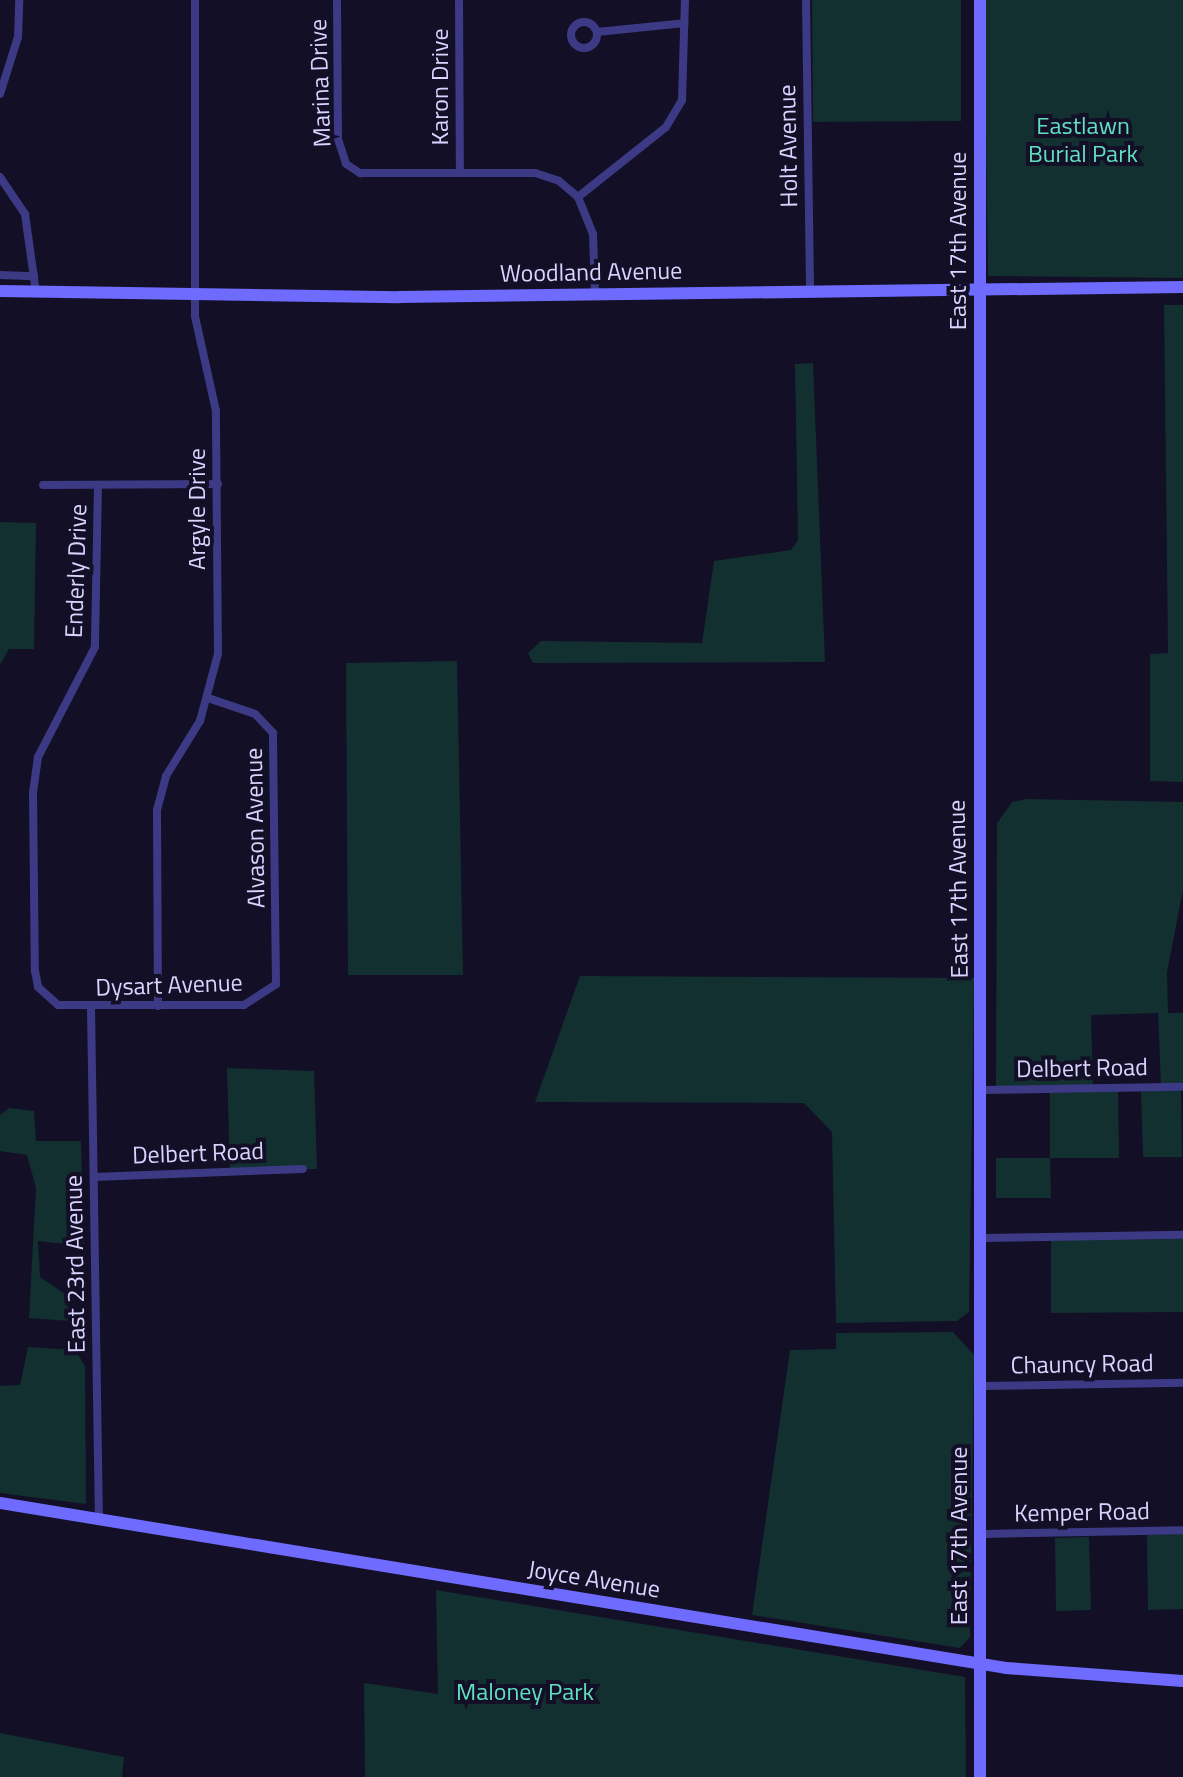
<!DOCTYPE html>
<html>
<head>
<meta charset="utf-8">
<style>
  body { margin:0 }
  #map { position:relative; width:1183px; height:1777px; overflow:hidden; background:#130f26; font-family:"Titillium Web",sans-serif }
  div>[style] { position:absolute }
  .green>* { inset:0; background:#12302f }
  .street>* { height:8px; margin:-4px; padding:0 4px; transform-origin:4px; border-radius:4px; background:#3d3a85 }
  .street>.ring { margin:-4px; padding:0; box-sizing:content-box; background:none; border:8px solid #3d3a85; border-radius:50% }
  .secondary>* { height:12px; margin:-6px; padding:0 6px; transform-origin:6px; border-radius:6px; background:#6f6bff }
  span { translate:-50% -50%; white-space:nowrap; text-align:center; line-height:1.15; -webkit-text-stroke:8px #130f26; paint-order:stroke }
  .street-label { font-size:24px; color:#d9d4ff }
  .park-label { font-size:24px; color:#5fe0c0 }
</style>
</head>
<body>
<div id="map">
  <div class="green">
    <div style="clip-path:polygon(812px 0,961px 0,961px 121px,813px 122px)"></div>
    <div style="clip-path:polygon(984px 0,1183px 0,1183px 278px,988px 276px)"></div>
    <div style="clip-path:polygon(1164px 305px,1183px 305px,1183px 782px,1150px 781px,1150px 654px,1168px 653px)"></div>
    <div style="clip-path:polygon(813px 363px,825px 662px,533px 663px,528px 653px,541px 641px,702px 643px,714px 561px,791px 550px,798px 540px,795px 364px)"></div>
    <div style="clip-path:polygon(0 522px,36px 523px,34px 649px,9px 649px,0 665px)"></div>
    <div style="clip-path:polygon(457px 661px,463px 975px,348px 975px,346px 663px)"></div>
    <div style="clip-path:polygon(1027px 799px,1183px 802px,1183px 890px,1167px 972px,1168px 1013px,1183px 1013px,1183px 1084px,1161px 1085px,1158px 1013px,1091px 1015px,1093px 1086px,996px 1086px,997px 823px,1012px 802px)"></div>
    <div style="clip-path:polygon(580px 976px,974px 978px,969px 1312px,957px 1321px,836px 1323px,832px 1132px,804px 1103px,535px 1102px)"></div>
    <div style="clip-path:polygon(227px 1068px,314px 1071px,317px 1169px,230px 1171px)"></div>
    <div style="clip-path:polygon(1118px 1091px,1119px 1158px,1050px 1158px,1051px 1198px,996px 1198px,996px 1158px,1050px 1158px,1050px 1093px)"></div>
    <div style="clip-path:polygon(1141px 1091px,1181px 1091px,1182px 1157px,1143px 1157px)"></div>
    <div style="clip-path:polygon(9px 1108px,34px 1111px,36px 1141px,81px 1141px,84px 1246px,38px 1241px,40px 1277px,74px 1300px,70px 1321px,29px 1318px,36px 1188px,27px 1155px,0 1151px,0 1115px)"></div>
    <div style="clip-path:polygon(1183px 1239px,1183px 1312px,1051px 1313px,1051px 1240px)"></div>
    <div style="clip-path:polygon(953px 1332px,974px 1355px,970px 1637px,960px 1648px,752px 1615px,790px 1350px,836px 1349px,836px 1333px)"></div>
    <div style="clip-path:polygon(28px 1347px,75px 1350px,85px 1366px,86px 1504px,0 1493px,0 1386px,20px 1385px)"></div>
    <div style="clip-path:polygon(1183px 1534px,1183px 1609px,1148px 1610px,1147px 1535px)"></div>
    <div style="clip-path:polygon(1089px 1537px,1091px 1610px,1056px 1611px,1055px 1538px)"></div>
    <div style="clip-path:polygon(436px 1590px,965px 1677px,966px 1777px,365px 1777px,364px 1683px,438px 1694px)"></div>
    <div style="clip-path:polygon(0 1733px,124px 1757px,122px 1777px,0 1777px)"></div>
  </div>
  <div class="street">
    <div style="left:337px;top:0;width:139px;rotate:89.6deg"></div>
    <div style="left:338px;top:139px;width:26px;rotate:72deg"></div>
    <div style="left:346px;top:164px;width:17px;rotate:33deg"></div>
    <div style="left:360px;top:173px;width:175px"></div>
    <div style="left:535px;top:173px;width:25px;rotate:18deg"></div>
    <div style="left:559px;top:181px;width:25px;rotate:40deg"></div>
    <div style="left:578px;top:197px;width:40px;rotate:68deg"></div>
    <div style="left:593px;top:234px;width:60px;rotate:88.1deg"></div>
    <div style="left:459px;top:0;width:173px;rotate:89.7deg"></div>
    <div style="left:806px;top:0;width:292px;rotate:89.2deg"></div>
    <div class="ring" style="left:571px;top:22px;width:18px;height:18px"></div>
    <div style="left:597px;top:32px;width:88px;rotate:-5.8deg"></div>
    <div style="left:0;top:94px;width:60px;rotate:-72.5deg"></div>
    <div style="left:18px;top:37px;width:37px;rotate:-88deg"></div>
    <div style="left:0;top:177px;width:45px;rotate:56deg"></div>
    <div style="left:25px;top:214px;width:79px;rotate:82deg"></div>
    <div style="left:578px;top:197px;width:112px;rotate:-38.5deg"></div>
    <div style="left:666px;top:127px;width:31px;rotate:-59deg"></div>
    <div style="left:682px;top:100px;width:100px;rotate:-88.3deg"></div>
    <div style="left:0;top:275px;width:34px;rotate:2deg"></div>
    <div style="left:43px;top:485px;width:175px;rotate:-0.3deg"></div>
    <div style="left:98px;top:485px;width:162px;rotate:91.1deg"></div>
    <div style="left:95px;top:647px;width:124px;rotate:117.4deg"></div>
    <div style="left:38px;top:757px;width:36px;rotate:98deg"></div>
    <div style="left:33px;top:793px;width:178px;rotate:89.4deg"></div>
    <div style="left:35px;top:971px;width:16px;rotate:79deg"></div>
    <div style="left:38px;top:987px;width:27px;rotate:42deg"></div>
    <div style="left:58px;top:1005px;width:186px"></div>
    <div style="left:244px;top:1005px;width:38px;rotate:-33deg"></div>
    <div style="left:276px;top:984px;width:251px;rotate:-90.7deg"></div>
    <div style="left:273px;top:733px;width:26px;rotate:-133deg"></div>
    <div style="left:255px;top:714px;width:50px;rotate:-161.2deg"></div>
    <div style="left:158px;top:1006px;width:196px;rotate:-90.3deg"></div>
    <div style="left:157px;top:810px;width:35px;rotate:-75deg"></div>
    <div style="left:166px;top:776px;width:65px;rotate:-58.3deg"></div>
    <div style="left:200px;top:721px;width:69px;rotate:-75deg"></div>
    <div style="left:218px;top:654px;width:243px;rotate:-90.5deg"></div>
    <div style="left:216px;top:411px;width:97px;rotate:-102.5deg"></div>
    <div style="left:195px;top:316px;width:316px;rotate:-90deg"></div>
    <div style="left:91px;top:1007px;width:513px;rotate:89.11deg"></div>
    <div style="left:981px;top:1090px;width:202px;rotate:-0.9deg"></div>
    <div style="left:94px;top:1177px;width:209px;rotate:-2.2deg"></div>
    <div style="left:982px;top:1238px;width:201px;rotate:-0.9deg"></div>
    <div style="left:982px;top:1386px;width:201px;rotate:-0.9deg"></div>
    <div style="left:982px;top:1534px;width:201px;rotate:-1.1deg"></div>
  </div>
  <div class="secondary">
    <div style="left:980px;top:0;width:1777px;rotate:90deg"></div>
    <div style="left:0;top:291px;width:399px;rotate:0.9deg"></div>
    <div style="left:399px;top:297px;width:784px;rotate:-0.73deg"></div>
    <div style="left:0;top:1503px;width:1019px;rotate:9.31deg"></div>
    <div style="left:1006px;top:1668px;width:177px;rotate:4.2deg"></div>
  </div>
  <div class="street-label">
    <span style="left:320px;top:83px;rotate:-92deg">Marina Drive</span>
    <span style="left:440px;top:87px;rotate:-90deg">Karon Drive</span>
    <span style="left:788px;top:146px;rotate:-91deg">Holt Avenue</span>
    <span style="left:958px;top:241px;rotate:-90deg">East 17th Avenue</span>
    <span style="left:591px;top:272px;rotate:-1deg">Woodland Avenue</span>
    <span style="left:197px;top:509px;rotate:-90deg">Argyle Drive</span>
    <span style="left:76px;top:571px;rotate:-88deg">Enderly Drive</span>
    <span style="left:255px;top:828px;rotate:-91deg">Alvason Avenue</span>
    <span style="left:958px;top:889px;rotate:-91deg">East 17th Avenue</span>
    <span style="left:169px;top:985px;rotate:-2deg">Dysart Avenue</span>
    <span style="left:1082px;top:1068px;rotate:-1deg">Delbert Road</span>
    <span style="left:198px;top:1153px;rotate:-2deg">Delbert Road</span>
    <span style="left:75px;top:1264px;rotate:-91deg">East 23rd Avenue</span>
    <span style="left:1082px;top:1364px;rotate:-1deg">Chauncy Road</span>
    <span style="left:1082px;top:1512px;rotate:-1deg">Kemper Road</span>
    <span style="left:959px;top:1536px;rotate:-90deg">East 17th Avenue</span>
    <span style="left:594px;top:1579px;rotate:9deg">Joyce Avenue</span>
  </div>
  <div class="park-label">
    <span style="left:1083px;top:140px">Eastlawn<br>Burial Park</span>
    <span style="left:525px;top:1692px">Maloney Park</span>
  </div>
</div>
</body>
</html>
